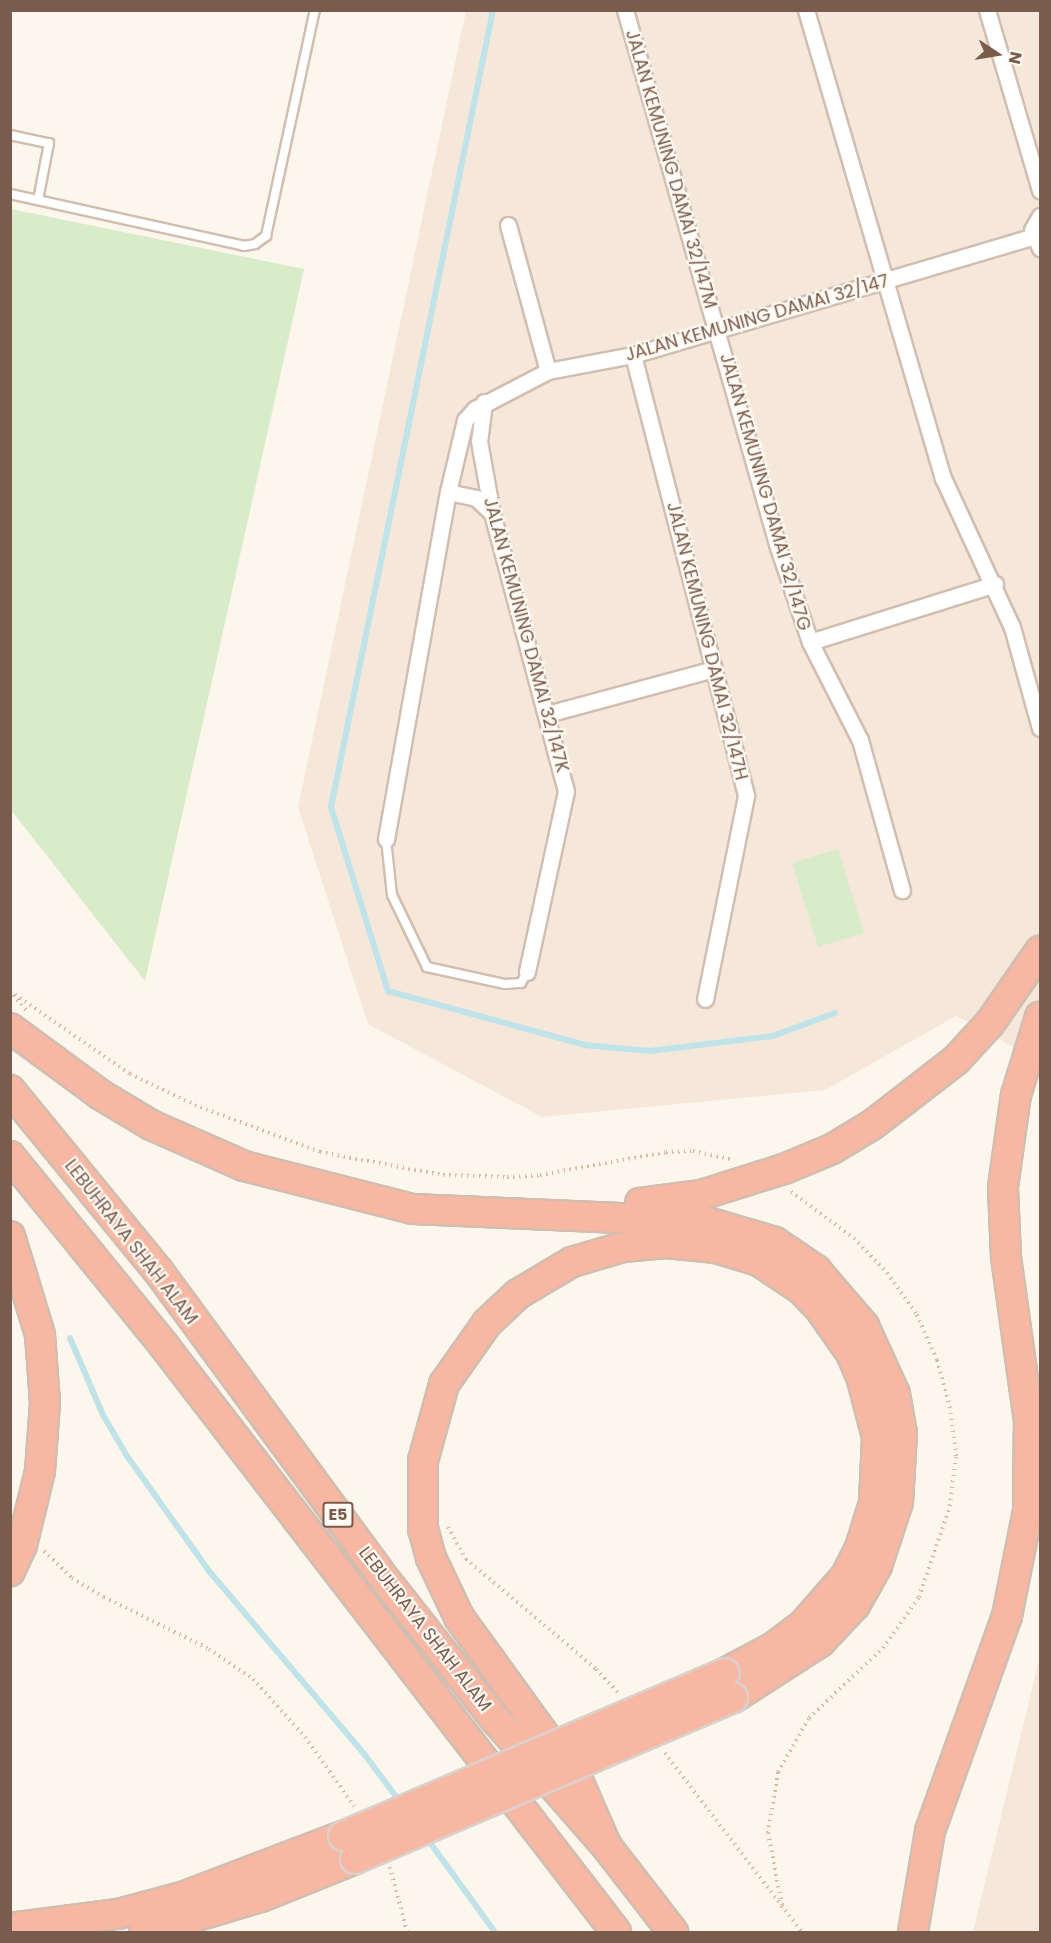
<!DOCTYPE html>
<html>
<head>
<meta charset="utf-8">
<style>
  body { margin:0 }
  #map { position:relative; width:1051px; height:1943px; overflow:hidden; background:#fdf6ec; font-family:Poppins,sans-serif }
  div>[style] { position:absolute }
  .residential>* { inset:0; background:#f5e8da }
  .green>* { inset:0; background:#d8ecc9 }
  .stream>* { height:6px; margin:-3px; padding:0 3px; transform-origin:3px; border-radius:3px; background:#bfe3e8 }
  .path>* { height:4px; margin-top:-2px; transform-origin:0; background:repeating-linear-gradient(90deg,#d9b8a5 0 1.5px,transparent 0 6px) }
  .roads { filter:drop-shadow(2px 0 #d1beb0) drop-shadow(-2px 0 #d1beb0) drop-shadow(0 2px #d1beb0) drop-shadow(0 -2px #d1beb0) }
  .service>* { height:8px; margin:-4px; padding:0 4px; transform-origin:4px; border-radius:4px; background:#fff }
  .minor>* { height:15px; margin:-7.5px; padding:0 7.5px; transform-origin:7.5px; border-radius:7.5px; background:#fff }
  .motorway>* { height:28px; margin:-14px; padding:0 14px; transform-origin:14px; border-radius:14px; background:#f7b7a3 }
  .bridges { filter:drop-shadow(2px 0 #dad1cd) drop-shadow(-2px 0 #dad1cd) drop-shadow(0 2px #dad1cd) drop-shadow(0 -2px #dad1cd) }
  .motorway-bridge>* { height:28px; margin:-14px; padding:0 14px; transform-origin:14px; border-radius:14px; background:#f7b7a3 }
  span { translate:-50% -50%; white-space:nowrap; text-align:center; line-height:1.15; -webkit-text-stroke:4.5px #fffaf3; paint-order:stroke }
  .shield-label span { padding:2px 4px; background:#fffaf3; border:2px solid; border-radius:4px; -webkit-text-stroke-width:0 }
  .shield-label { font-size:16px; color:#7a5c4d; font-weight:700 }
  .street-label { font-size:18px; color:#7a5c4d }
  .frame { position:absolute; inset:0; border:12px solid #7a5c4d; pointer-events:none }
  .north { position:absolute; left:967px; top:24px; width:60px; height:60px; -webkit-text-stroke:4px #fffaf3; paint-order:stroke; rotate:102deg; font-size:16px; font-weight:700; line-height:24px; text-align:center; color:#7a5c4d }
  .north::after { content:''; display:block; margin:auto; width:21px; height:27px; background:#7a5c4d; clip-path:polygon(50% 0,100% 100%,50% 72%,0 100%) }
</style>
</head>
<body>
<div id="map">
  <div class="residential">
    <div style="clip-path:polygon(466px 11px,1040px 11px,1040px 1061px,956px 1016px,825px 1090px,542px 1117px,368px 1024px,298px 807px)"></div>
    <div style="clip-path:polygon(1040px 1656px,1040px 1932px,973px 1932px)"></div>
  </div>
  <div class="green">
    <div style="clip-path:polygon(11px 209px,304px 269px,145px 981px,11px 810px)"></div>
    <div style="clip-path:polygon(838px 849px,864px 933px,818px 947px,792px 863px)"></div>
  </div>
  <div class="stream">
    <div style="left:493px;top:10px;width:813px;rotate:101.49deg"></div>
    <div style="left:331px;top:807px;width:193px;rotate:72.8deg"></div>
    <div style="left:388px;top:991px;width:204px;rotate:15.3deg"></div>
    <div style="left:585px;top:1045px;width:65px;rotate:5.3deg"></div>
    <div style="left:650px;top:1051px;width:124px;rotate:-7deg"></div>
    <div style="left:773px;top:1036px;width:66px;rotate:-20.4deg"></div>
    <div style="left:70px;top:1338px;width:84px;rotate:66.8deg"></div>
    <div style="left:103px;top:1415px;width:48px;rotate:59.7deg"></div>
    <div style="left:127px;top:1456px;width:141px;rotate:54.5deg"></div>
    <div style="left:209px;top:1571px;width:241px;rotate:49.7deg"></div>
    <div style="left:365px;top:1755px;width:59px;rotate:53.3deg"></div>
    <div style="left:426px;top:1837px;width:117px;rotate:54deg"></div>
  </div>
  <div class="path">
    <div style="left:10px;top:991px;width:146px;rotate:34.7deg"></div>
    <div style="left:130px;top:1074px;width:72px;rotate:25.5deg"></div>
    <div style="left:195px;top:1105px;width:134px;rotate:20.6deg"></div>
    <div style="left:320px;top:1152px;width:125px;rotate:10.6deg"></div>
    <div style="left:443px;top:1175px;width:64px;rotate:1.8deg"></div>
    <div style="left:507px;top:1177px;width:33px;rotate:-3deg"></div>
    <div style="left:540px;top:1175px;width:128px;rotate:-10.3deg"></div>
    <div style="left:666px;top:1152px;width:27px;rotate:-2deg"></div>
    <div style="left:693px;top:1151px;width:42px;rotate:12.4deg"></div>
    <div style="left:13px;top:995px;width:20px;rotate:49deg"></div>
    <div style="left:448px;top:1527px;width:37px;rotate:61deg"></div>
    <div style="left:466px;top:1559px;width:170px;rotate:40.2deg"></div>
    <div style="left:596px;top:1669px;width:35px;rotate:47deg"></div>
    <div style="left:44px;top:1551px;width:39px;rotate:44deg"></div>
    <div style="left:72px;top:1578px;width:37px;rotate:31deg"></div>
    <div style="left:104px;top:1597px;width:117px;rotate:26.3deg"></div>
    <div style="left:209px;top:1649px;width:53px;rotate:34.3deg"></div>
    <div style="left:253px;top:1679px;width:78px;rotate:48.1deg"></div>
    <div style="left:305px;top:1737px;width:85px;rotate:54.6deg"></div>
    <div style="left:665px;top:1753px;width:225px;rotate:52.6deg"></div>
    <div style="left:390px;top:1867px;width:67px;rotate:75.3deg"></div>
    <div style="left:782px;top:1905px;width:73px;rotate:-101deg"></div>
    <div style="left:768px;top:1833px;width:62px;rotate:-80.7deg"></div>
    <div style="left:778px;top:1772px;width:62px;rotate:-60.1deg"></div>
    <div style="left:809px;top:1718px;width:102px;rotate:-43.4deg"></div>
    <div style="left:883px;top:1648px;width:62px;rotate:-54.8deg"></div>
    <div style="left:919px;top:1597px;width:96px;rotate:-71.2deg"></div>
    <div style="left:950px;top:1506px;width:50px;rotate:-83.2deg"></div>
    <div style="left:956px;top:1456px;width:48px;rotate:-97.1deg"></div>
    <div style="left:950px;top:1408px;width:50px;rotate:-105.2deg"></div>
    <div style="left:937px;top:1360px;width:51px;rotate:-114.1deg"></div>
    <div style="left:916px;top:1313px;width:48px;rotate:-125.7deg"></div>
    <div style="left:888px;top:1274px;width:48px;rotate:-133.3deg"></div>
    <div style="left:855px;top:1239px;width:81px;rotate:-143.6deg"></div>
  </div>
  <div class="roads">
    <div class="service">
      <div style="left:10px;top:135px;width:40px;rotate:12deg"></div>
      <div style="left:49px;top:143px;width:58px;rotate:100.9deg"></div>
      <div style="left:10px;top:194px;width:240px;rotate:12.5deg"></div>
      <div style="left:244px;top:246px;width:11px;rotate:-10deg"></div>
      <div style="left:255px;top:244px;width:14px;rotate:-36deg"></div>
      <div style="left:266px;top:236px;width:231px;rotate:-77.8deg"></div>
      <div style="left:386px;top:839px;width:56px;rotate:83.9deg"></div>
      <div style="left:392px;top:895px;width:80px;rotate:64.1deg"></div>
      <div style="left:427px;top:967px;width:80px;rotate:12.3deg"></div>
      <div style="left:505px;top:984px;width:16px;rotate:-4deg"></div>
      <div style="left:521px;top:983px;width:13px;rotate:-61deg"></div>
    </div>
    <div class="minor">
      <div style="left:625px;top:10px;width:555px;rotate:74.11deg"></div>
      <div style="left:777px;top:544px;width:103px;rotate:71.4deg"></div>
      <div style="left:810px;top:642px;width:110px;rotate:63deg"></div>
      <div style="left:860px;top:740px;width:156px;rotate:74.4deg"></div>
      <div style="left:806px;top:10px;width:488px;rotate:73.7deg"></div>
      <div style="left:943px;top:478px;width:164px;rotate:65.2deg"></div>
      <div style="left:1012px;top:627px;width:105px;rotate:74.5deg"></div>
      <div style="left:987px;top:10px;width:188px;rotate:73.6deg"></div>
      <div style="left:1040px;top:216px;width:16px;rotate:120deg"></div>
      <div style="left:1032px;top:230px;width:20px;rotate:66deg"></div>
      <div style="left:508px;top:225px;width:151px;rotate:74.7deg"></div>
      <div style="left:633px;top:355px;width:455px;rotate:75.6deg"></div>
      <div style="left:746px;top:796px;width:207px;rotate:101.4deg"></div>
      <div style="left:484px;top:402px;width:39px;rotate:97deg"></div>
      <div style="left:479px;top:441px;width:73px;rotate:79.8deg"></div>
      <div style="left:492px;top:513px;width:288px;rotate:75.1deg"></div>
      <div style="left:566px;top:791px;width:185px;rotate:102.2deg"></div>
      <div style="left:448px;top:492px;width:29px;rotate:12deg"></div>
      <div style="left:476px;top:498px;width:22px;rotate:43deg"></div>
      <div style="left:810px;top:642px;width:194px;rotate:-17.4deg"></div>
      <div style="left:547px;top:714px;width:173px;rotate:-15.1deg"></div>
      <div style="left:386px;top:839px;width:352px;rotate:-79.9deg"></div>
      <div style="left:448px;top:492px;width:74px;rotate:-76.7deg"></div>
      <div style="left:465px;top:420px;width:15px;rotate:-48deg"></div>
      <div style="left:475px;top:409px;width:82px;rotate:-27.5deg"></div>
      <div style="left:548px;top:371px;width:86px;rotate:-10.7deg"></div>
      <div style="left:633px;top:355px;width:416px;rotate:-16.5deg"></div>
    </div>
    <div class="motorway">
      <div style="left:10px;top:1028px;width:113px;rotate:36.4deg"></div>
      <div style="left:101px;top:1095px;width:58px;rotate:31deg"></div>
      <div style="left:151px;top:1125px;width:102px;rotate:23.8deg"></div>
      <div style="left:244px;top:1166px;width:174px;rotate:14.3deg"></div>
      <div style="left:413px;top:1209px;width:294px;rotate:2.5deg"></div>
      <div style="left:707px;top:1222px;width:71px;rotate:16.4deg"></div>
      <div style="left:775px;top:1242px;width:50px;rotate:34.3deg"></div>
      <div style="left:816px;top:1270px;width:74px;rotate:49.4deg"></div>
      <div style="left:864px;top:1326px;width:75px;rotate:65.5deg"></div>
      <div style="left:895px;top:1394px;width:40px;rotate:80deg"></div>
      <div style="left:902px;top:1433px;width:69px;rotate:93.3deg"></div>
      <div style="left:898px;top:1502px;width:67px;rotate:108.2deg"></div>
      <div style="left:877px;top:1566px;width:45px;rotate:119.4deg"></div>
      <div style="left:855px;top:1605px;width:51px;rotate:133.4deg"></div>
      <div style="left:820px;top:1642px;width:103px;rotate:147.2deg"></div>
      <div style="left:10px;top:1090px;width:235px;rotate:50.7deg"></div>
      <div style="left:159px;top:1272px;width:372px;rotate:53.7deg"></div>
      <div style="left:379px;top:1572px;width:189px;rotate:51.7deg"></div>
      <div style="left:496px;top:1720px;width:169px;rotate:48.8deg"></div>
      <div style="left:607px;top:1847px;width:108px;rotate:52.2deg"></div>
      <div style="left:10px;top:1156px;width:246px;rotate:50.9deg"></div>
      <div style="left:165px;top:1347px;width:739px;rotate:52.37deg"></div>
      <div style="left:640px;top:1203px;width:62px;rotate:-7.5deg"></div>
      <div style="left:701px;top:1195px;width:87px;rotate:-17.4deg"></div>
      <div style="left:784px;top:1169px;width:52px;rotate:-22.6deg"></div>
      <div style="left:832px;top:1149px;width:47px;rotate:-31deg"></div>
      <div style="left:872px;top:1125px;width:106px;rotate:-37.7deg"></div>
      <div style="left:956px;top:1060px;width:50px;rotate:-47.4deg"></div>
      <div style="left:990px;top:1023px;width:88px;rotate:-55.2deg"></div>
      <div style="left:10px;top:1236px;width:103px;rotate:73.1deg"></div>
      <div style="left:40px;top:1335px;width:68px;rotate:85.8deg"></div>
      <div style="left:45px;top:1403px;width:68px;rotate:94.2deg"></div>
      <div style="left:40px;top:1471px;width:76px;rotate:103.7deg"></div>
      <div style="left:22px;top:1545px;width:29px;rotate:115deg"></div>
      <div style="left:607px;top:1847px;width:70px;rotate:-113.6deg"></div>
      <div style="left:579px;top:1783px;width:205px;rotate:-125.9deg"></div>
      <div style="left:459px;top:1617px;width:65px;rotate:-115.4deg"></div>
      <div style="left:431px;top:1558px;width:30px;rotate:-105deg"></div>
      <div style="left:423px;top:1529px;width:68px;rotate:-90deg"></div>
      <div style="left:423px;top:1461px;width:80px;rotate:-74.7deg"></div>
      <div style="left:444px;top:1384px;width:75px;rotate:-54.8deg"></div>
      <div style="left:487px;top:1323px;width:42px;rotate:-43.1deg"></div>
      <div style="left:518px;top:1294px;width:63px;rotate:-30.7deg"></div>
      <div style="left:572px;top:1262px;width:53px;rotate:-16.4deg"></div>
      <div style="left:623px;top:1247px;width:43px;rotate:-5.3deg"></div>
      <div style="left:666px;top:1243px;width:50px;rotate:5.7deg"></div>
      <div style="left:716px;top:1248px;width:45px;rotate:16.8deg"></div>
      <div style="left:759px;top:1261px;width:50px;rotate:33.7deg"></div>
      <div style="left:801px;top:1289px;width:28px;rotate:46deg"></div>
      <div style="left:820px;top:1309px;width:54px;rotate:54.8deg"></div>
      <div style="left:851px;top:1353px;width:25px;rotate:67deg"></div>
      <div style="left:861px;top:1376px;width:63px;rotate:75.3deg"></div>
      <div style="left:877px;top:1437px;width:66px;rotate:92.6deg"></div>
      <div style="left:874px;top:1503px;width:47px;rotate:107.3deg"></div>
      <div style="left:860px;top:1548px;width:33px;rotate:117deg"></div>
      <div style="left:845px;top:1577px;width:64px;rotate:131.2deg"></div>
      <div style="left:803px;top:1625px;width:36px;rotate:143deg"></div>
      <div style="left:774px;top:1647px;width:55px;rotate:152deg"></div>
      <div style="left:10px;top:1928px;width:109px;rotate:-7.4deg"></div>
      <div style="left:118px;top:1914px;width:66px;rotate:-14.9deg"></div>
      <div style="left:182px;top:1897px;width:172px;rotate:-20.8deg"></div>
      <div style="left:144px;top:1932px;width:122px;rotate:-16.7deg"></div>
      <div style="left:261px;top:1897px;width:101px;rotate:-22deg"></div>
      <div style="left:913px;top:1932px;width:102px;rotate:-80.4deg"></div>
      <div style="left:930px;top:1831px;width:228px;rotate:-70.3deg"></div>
      <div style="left:1007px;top:1616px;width:107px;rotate:-78.7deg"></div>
      <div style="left:1028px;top:1511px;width:90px;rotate:-89.4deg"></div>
      <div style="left:1029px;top:1421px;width:166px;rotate:-98deg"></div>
      <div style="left:1006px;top:1257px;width:70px;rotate:-92.5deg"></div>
      <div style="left:1003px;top:1187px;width:93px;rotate:-82deg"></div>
      <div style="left:1016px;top:1095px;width:82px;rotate:-72.9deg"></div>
    </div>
  </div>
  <div class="bridges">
    <div class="motorway-bridge">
      <div style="left:343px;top:1836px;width:415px;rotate:-23.1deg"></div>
      <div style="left:355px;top:1859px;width:411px;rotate:-23.1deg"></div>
    </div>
  </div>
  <div class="shield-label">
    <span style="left:338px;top:1515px">E5</span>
  </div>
  <div class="street-label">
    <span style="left:671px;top:169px;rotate:74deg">JALAN KEMUNING DAMAI 32/147M</span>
    <span style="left:757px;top:318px;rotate:-16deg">JALAN KEMUNING DAMAI 32/147</span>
    <span style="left:765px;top:492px;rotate:74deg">JALAN KEMUNING DAMAI 32/147G</span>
    <span style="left:526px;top:635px;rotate:75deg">JALAN KEMUNING DAMAI 32/147K</span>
    <span style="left:707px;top:641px;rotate:76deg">JALAN KEMUNING DAMAI 32/147H</span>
    <span style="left:131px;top:1242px;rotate:52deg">LEBUHRAYA SHAH ALAM</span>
    <span style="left:425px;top:1629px;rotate:52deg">LEBUHRAYA SHAH ALAM</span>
  </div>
  <div class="frame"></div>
  <div class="north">N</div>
</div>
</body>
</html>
